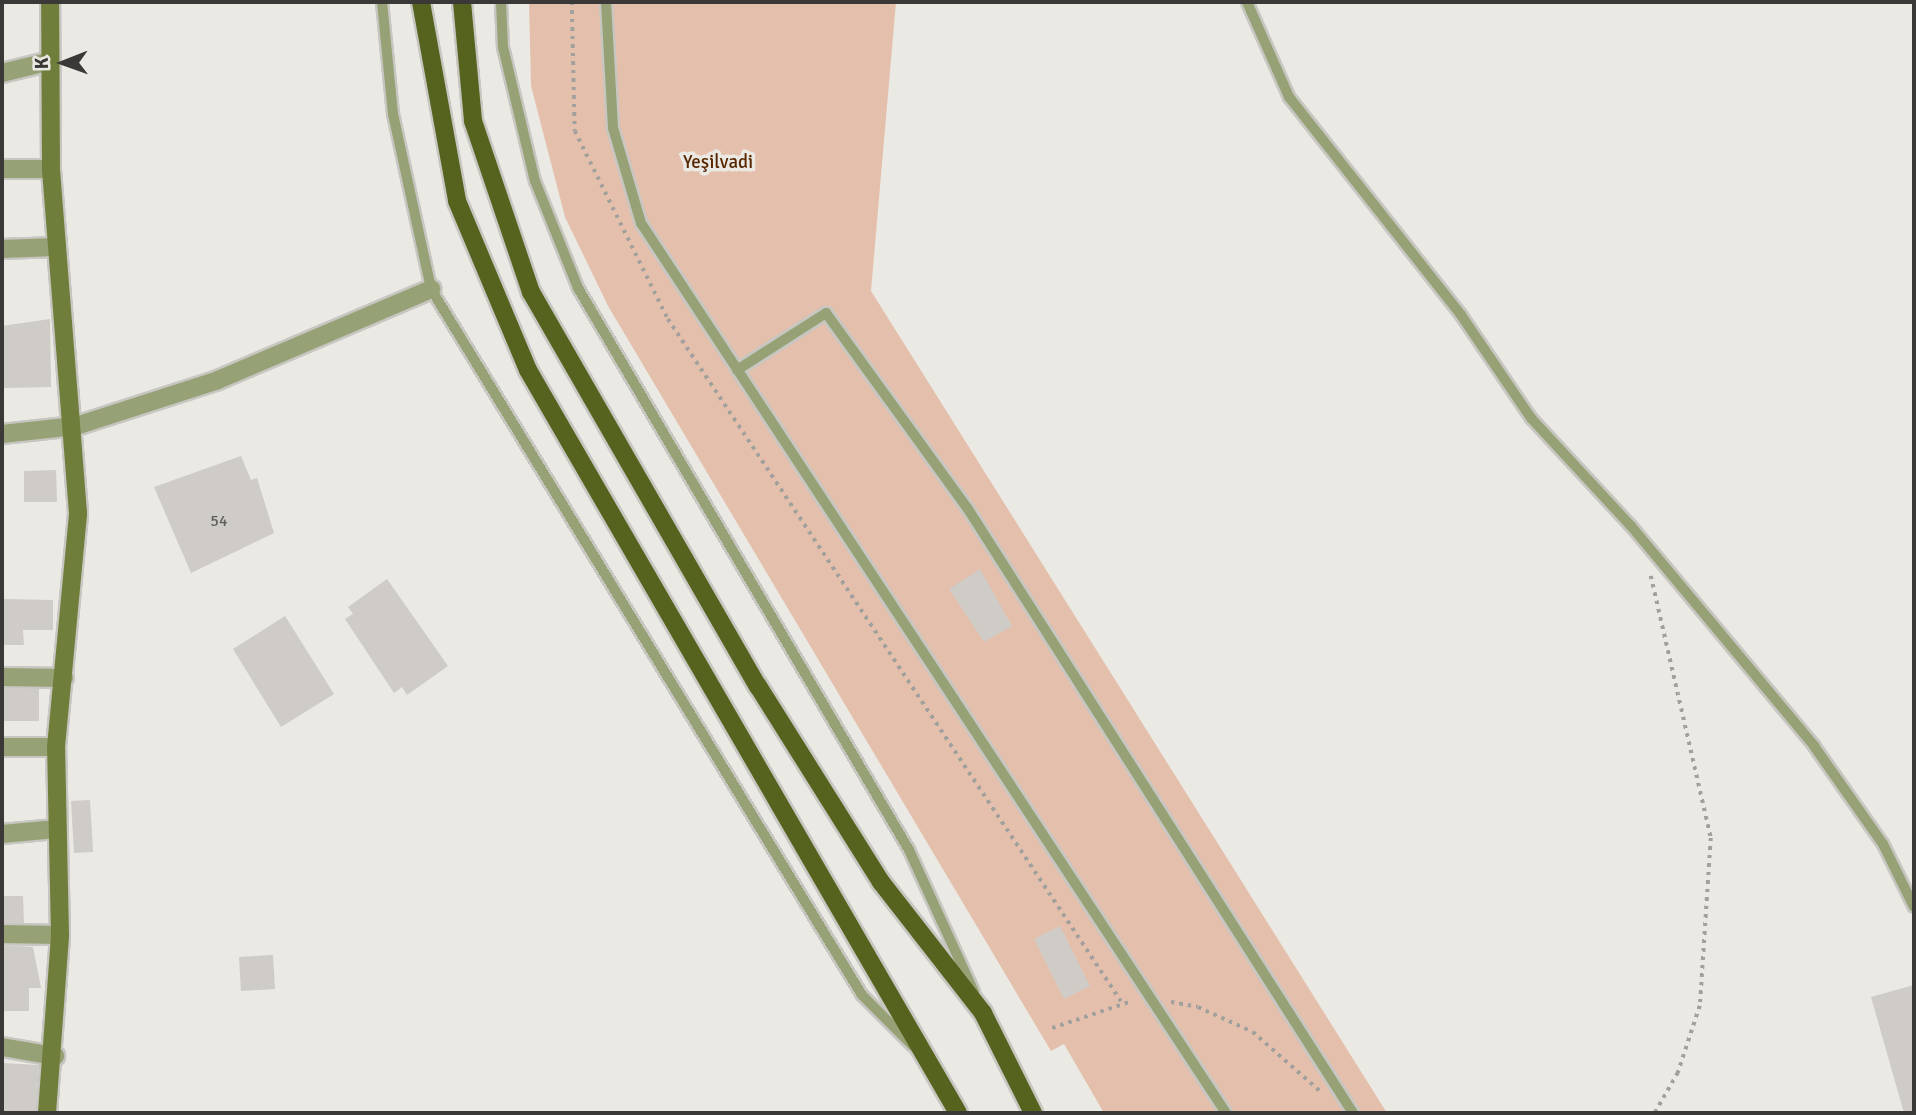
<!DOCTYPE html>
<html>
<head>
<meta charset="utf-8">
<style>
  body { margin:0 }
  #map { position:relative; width:1916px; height:1115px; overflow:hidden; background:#eae9e3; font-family:Signika,sans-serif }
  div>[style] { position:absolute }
  .green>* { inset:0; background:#e4c0ac }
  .building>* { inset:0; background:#cfcbc6 }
  .path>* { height:3.5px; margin-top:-1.75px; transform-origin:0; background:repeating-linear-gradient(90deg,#a1a09c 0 3.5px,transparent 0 8.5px) }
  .roads { filter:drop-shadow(2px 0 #c7c6c1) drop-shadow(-2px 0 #c7c6c1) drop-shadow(0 2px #c7c6c1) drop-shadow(0 -2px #c7c6c1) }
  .lane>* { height:10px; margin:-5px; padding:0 5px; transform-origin:5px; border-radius:5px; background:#97a176 }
  .street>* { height:18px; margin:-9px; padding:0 9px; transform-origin:9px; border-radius:9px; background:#97a176 }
  .secondary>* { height:18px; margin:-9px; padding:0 9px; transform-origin:9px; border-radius:9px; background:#707e3b }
  .primary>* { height:18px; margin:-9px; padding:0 9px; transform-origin:9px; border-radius:9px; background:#56631e }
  span { translate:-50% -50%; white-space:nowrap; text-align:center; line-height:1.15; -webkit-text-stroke:7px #eae9e3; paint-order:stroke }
  .number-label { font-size:16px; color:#5f5e5b }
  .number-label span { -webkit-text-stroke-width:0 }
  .park-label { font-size:19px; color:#582602 }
  .frame { position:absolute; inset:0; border:4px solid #3a3937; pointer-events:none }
  .north { position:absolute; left:28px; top:28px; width:70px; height:70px; -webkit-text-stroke:5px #eae9e3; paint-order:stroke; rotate:269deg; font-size:19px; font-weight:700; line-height:28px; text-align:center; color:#3a3937 }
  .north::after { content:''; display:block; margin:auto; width:24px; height:32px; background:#3a3937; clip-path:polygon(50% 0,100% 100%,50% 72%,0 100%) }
</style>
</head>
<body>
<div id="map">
  <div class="green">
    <div style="clip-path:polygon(529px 2px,896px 2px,871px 291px,1387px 1113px,1104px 1113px,1064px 1044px,1051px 1051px,608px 306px,565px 217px,531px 86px)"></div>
  </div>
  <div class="building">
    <div style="clip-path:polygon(50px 319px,51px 387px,4px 388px,2px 326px)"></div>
    <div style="clip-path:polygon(241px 456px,251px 480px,257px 478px,274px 533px,191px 573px,154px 487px)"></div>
    <div style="clip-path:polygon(56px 470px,57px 502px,24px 502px,24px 471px)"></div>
    <div style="clip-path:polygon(980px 569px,1012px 626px,984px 642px,949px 589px)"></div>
    <div style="clip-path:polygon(387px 579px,448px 666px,407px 695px,402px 687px,394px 693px,345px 619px,353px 614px,348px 607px)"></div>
    <div style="clip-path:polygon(2px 599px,53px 600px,53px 630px,23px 630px,24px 645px,2px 645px)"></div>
    <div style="clip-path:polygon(285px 616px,334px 694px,281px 727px,233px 649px)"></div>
    <div style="clip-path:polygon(2px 688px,39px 689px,39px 721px,2px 721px)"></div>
    <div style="clip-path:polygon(90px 800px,93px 852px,74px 853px,71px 801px)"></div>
    <div style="clip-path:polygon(2px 896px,23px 896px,24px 923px,2px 923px)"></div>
    <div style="clip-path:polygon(1060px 926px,1090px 986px,1064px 999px,1034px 939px)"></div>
    <div style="clip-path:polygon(2px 945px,33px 947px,41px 988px,29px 988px,29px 1011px,2px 1011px)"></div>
    <div style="clip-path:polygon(273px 955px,275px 989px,241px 991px,239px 957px)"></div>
    <div style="clip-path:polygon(1914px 985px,1914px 1113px,1904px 1113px,1871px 997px)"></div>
    <div style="clip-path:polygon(2px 1063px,39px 1065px,36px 1113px,2px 1113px)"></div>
  </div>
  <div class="path">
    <div style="left:572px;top:2px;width:129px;rotate:88.7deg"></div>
    <div style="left:575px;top:131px;width:210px;rotate:63.7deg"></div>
    <div style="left:668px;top:319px;width:819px;rotate:56.41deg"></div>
    <div style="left:1651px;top:576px;width:269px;rotate:77.1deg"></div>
    <div style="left:1711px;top:838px;width:168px;rotate:93.7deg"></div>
    <div style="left:1700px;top:1006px;width:71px;rotate:108.2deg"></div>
    <div style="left:1678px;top:1073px;width:46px;rotate:119.9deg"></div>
    <div style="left:1171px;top:1002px;width:27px;rotate:10deg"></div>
    <div style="left:1198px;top:1007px;width:60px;rotate:24.4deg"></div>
    <div style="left:1253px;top:1032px;width:89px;rotate:41.4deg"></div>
    <div style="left:1052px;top:1028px;width:84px;rotate:-18.6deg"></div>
  </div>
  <div class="roads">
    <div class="lane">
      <div style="left:382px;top:2px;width:113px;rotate:84.4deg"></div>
      <div style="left:393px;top:114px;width:179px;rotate:77.7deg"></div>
      <div style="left:431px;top:289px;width:827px;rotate:58.6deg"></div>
      <div style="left:862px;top:995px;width:72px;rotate:45deg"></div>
      <div style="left:501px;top:2px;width:45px;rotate:87.5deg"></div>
      <div style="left:503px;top:47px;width:138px;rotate:76.6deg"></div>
      <div style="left:535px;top:181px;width:115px;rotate:68.1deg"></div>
      <div style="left:578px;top:288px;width:652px;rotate:59.5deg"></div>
      <div style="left:909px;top:850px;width:156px;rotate:65.4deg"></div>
      <div style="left:606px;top:2px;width:126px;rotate:86.8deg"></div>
      <div style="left:613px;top:128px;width:99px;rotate:73.6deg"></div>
      <div style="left:641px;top:223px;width:1065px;rotate:56.68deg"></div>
      <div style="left:1247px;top:2px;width:104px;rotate:66.1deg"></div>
      <div style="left:1289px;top:97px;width:278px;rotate:51.7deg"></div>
      <div style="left:1461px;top:315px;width:125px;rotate:55.8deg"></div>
      <div style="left:1531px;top:418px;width:147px;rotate:47.2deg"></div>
      <div style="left:1631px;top:526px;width:286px;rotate:50.2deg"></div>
      <div style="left:1814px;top:746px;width:120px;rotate:54.9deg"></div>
      <div style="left:1883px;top:844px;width:70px;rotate:63.8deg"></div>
      <div style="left:737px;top:370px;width:106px;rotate:-32.6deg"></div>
      <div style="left:826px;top:313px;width:242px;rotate:54.1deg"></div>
      <div style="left:968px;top:509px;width:716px;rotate:57.49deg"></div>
    </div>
    <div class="street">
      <div style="left:2px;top:73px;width:49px;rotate:-14deg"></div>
      <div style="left:2px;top:169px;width:49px"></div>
      <div style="left:2px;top:249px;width:54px;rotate:-2.1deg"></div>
      <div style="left:2px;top:434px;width:74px;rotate:-6.2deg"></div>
      <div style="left:76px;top:426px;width:149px;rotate:-17.9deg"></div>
      <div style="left:218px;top:380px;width:232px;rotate:-23.1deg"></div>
      <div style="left:2px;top:677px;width:62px;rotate:0.9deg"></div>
      <div style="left:2px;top:747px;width:54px"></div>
      <div style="left:2px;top:834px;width:54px;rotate:-5.3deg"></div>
      <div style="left:2px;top:934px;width:58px;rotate:1deg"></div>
      <div style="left:2px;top:1047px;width:54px;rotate:9.6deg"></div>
    </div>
    <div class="secondary">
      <div style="left:47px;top:1113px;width:178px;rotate:-85.8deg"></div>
      <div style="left:60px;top:935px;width:188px;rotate:-91.2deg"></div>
      <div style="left:56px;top:747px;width:235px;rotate:-84.6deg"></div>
      <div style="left:78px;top:513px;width:345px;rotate:-94.5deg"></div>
      <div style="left:51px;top:169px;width:167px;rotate:-90.3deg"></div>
    </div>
    <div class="primary">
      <div style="left:421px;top:2px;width:202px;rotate:79.7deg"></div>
      <div style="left:457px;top:201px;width:183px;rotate:67.2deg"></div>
      <div style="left:528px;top:370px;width:858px;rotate:59.94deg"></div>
      <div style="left:462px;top:2px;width:120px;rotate:84.7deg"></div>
      <div style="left:473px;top:121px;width:181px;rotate:71.3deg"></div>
      <div style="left:531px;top:292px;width:455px;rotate:60.1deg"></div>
      <div style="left:758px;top:686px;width:231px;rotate:57.9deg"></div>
      <div style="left:881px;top:882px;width:166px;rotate:52.1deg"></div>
      <div style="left:983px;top:1013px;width:112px;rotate:63.4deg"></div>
    </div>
  </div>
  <div class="number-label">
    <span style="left:219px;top:521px">54</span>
  </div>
  <div class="park-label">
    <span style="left:718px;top:163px">Yeşilvadi</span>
  </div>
  <div class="frame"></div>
  <div class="north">K</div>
</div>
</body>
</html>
